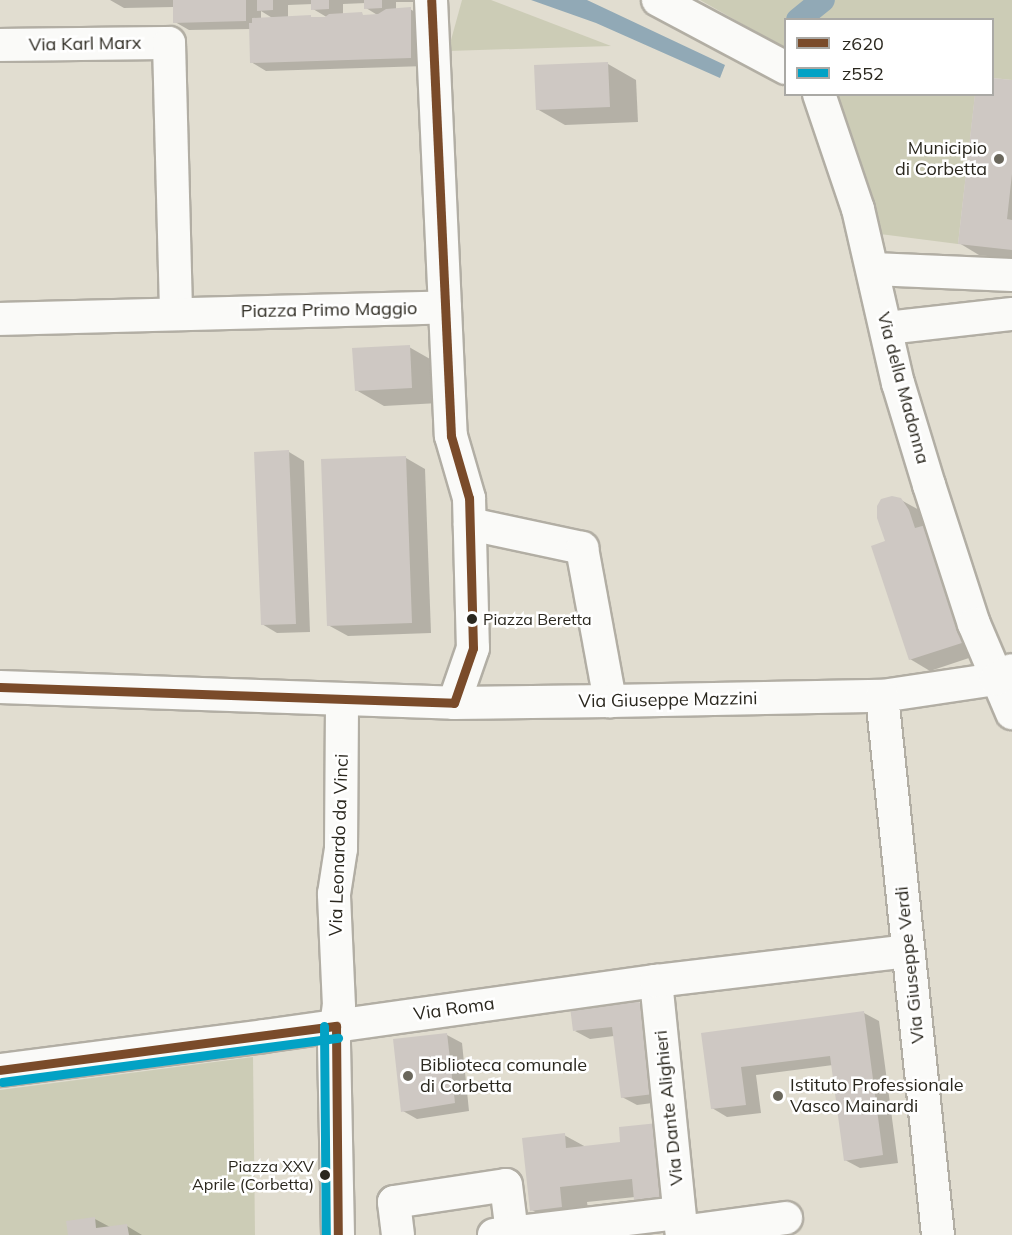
<!DOCTYPE html>
<html>
<head>
<meta charset="utf-8">
<style>
  body { margin:0 }
  #map { position:relative; width:1012px; height:1235px; overflow:hidden; background:#e1ddd0; font-family:Mulish,sans-serif }
  div>[style] { position:absolute }
  .green>* { inset:0; background:#ccccb6 }
  .water>* { inset:0; background:#91a9b6 }
  .shadow>* { inset:0; background:#0003 }
  .canal>* { height:24px; margin:-12px; padding:0 12px; transform-origin:12px; border-radius:12px; background:#91a9b6 }
  .building>* { inset:0; background:#cec8c3 }
  .roads { filter:drop-shadow(2px 0 #b2aea4) drop-shadow(-2px 0 #b2aea4) drop-shadow(0 2px #b2aea4) drop-shadow(0 -2px #b2aea4) }
  .minor>* { height:32px; margin:-16px; padding:0 16px; transform-origin:16px; border-radius:16px; background:#fafaf8 }
  .bus-1>* { height:9px; margin:-4.5px; padding:0 4.5px; transform-origin:4.5px; border-radius:4.5px; background:#7a4b2a }
  .bus-2>* { height:9px; margin:-4.5px; padding:0 4.5px; transform-origin:4.5px; border-radius:4.5px; background:#02a2c5 }
  .dots>* { width:16px; height:16px; translate:-50% -50%; box-sizing:border-box; border:3px solid #fff; border-radius:50% }
  span { translate:-50% -50%; white-space:nowrap; text-align:center; line-height:1.15; -webkit-text-stroke:5px #fff; paint-order:stroke }
  .bus-label { font-size:16px; color:#2a271e }
  .left { translate:0 -50%; text-align:left }
  .right { translate:-100% -50%; text-align:right }
  .street-label { font-size:18px; color:#2a271e }
  .poi-label { font-size:18px; color:#2a271e }
  .legend { position:absolute; left:784px; top:18px; width:210px; height:78px; box-sizing:border-box; background:#fff; border:2px solid #aaa9a5; margin:0; padding:8px 10px; list-style:none; font-size:18px; color:#2a271e }
  .legend li { display:flex; align-items:center; gap:12px; height:30px }
  .legend b { width:30px; border:2px solid #aaa9a5 }
</style>
</head>
<body>
<div id="map">
  <div class="green">
    <div style="clip-path:polygon(462px 0,491px 0,611px 46px,448px 51px)"></div>
    <div style="clip-path:polygon(700px 0,1012px 0,1012px 80px,993px 78px,992px 20px,786px 20px,785px 48px)"></div>
    <div style="clip-path:polygon(833px 95px,975px 95px,958px 244px,880px 234px)"></div>
    <div style="clip-path:polygon(253px 1057px,255px 1235px,0 1235px,0 1090px)"></div>
  </div>
  <div class="water">
    <div style="clip-path:polygon(531px 0,587px 0,725px 65px,720px 78px,596px 23px)"></div>
  </div>
  <div class="shadow">
    <div style="clip-path:polygon(evenodd,110px 0,417px 0,418px 2px,396px 2px,396px 10px,410px 9px,425px 18px,426px 66px,266px 71px,251px 62px,251px 29px,189px 30px,175px 22px,174px 7px,124px 8px,110px 0,366px 3px,366px 8px,379px 16px,343px 15px,343px 4px,366px 3px,110px 0,313px 4px,313px 9px,330px 19px,288px 18px,288px 5px,313px 4px,110px 0,261px 11px,274px 19px,261px 19px,261px 11px)"></div>
    <div style="clip-path:polygon(608px 64px,636px 80px,638px 122px,565px 125px,537px 109px)"></div>
    <div style="clip-path:polygon(1012px 82px,1012px 259px,979px 255px,959px 243px,992px 94px)"></div>
    <div style="clip-path:polygon(409px 347px,437px 363px,439px 403px,384px 406px,356px 390px)"></div>
    <div style="clip-path:polygon(289px 452px,304px 461px,310px 632px,277px 633px,262px 624px)"></div>
    <div style="clip-path:polygon(406px 458px,425px 469px,431px 633px,348px 636px,328px 625px)"></div>
    <div style="clip-path:polygon(901px 500px,921px 511px,929px 522px,984px 653px,930px 671px,910px 659px,886px 542px)"></div>
    <div style="clip-path:polygon(635px 1001px,650px 1010px,668px 1101px,637px 1105px,622px 1097px,614px 1036px,590px 1039px,575px 1031px)"></div>
    <div style="clip-path:polygon(864px 1013px,879px 1021px,898px 1163px,860px 1168px,845px 1160px,833px 1065px,756px 1075px,761px 1113px,727px 1117px,712px 1108px,702px 1034px)"></div>
    <div style="clip-path:polygon(447px 1035px,462px 1043px,469px 1111px,417px 1119px,403px 1111px)"></div>
    <div style="clip-path:polygon(564px 1135px,586px 1147px,686px 1141px,663px 1215px,635px 1197px,587px 1202px,590px 1223px,560px 1226px,532px 1210px)"></div>
    <div style="clip-path:polygon(95px 1219px,110px 1227px,127px 1226px,142px 1235px,70px 1235px)"></div>
  </div>
  <div class="canal">
    <div style="left:798px;top:20px;width:32px;rotate:-39deg"></div>
  </div>
  <div class="building">
    <div style="clip-path:polygon(173px 0,246px 0,246px 21px,173px 23px)"></div>
    <div style="clip-path:polygon(257px 0,273px 0,273px 10px,257px 11px)"></div>
    <div style="clip-path:polygon(311px 0,329px 0,329px 9px,311px 10px)"></div>
    <div style="clip-path:polygon(364px 0,382px 0,382px 8px,364px 9px)"></div>
    <div style="clip-path:polygon(411px 7px,411px 58px,250px 63px,249px 23px,252px 23px,252px 18px,311px 15px,311px 17px,325px 17px,329px 14px,362px 12px,363px 15px,378px 14px,386px 9px)"></div>
    <div style="clip-path:polygon(608px 62px,610px 107px,536px 110px,534px 65px)"></div>
    <div style="clip-path:polygon(992px 78px,1012px 80px,1012px 174px,1007px 219px,1012px 220px,1012px 250px,958px 244px,975px 94px,992px 94px)"></div>
    <div style="clip-path:polygon(410px 345px,412px 388px,355px 391px,352px 348px)"></div>
    <div style="clip-path:polygon(289px 450px,296px 624px,261px 625px,254px 452px)"></div>
    <div style="clip-path:polygon(406px 456px,412px 623px,327px 626px,321px 459px)"></div>
    <div style="clip-path:polygon(892px 496px,901px 498px,909px 510px,915px 528px,926px 525px,965px 642px,909px 660px,871px 546px,885px 541px,877px 518px,877px 506px,881px 499px)"></div>
    <div style="clip-path:polygon(635px 999px,643px 1006px,654px 1094px,621px 1098px,612px 1027px,573px 1031px,570px 1007px)"></div>
    <div style="clip-path:polygon(864px 1011px,883px 1155px,844px 1161px,830px 1056px,741px 1067px,746px 1105px,711px 1109px,701px 1033px)"></div>
    <div style="clip-path:polygon(447px 1033px,455px 1103px,401px 1112px,393px 1039px)"></div>
    <div style="clip-path:polygon(658px 1123px,666px 1196px,634px 1200px,632px 1179px,560px 1187px,562px 1207px,530px 1211px,522px 1138px,565px 1133px,566px 1148px,620px 1142px,619px 1127px)"></div>
    <div style="clip-path:polygon(95px 1217px,96px 1228px,127px 1224px,129px 1235px,68px 1235px,66px 1221px)"></div>
  </div>
  <div class="roads">
    <div class="minor">
      <div style="left:431px;top:0;width:436px;rotate:87.4deg"></div>
      <div style="left:451px;top:436px;width:65px;rotate:73.8deg"></div>
      <div style="left:469px;top:498px;width:150px;rotate:88.5deg"></div>
      <div style="left:473px;top:648px;width:58px;rotate:109.1deg"></div>
      <div style="left:658px;top:0;width:145px;rotate:28deg"></div>
      <div style="left:0;top:45px;width:169px;rotate:-0.7deg"></div>
      <div style="left:169px;top:43px;width:271px;rotate:88.5deg"></div>
      <div style="left:819px;top:94px;width:121px;rotate:71.3deg"></div>
      <div style="left:858px;top:209px;width:179px;rotate:77.1deg"></div>
      <div style="left:898px;top:383px;width:107px;rotate:73.1deg"></div>
      <div style="left:929px;top:485px;width:146px;rotate:72.1deg"></div>
      <div style="left:974px;top:624px;width:97px;rotate:66.9deg"></div>
      <div style="left:873px;top:269px;width:139px;rotate:2.5deg"></div>
      <div style="left:0;top:319px;width:445px;rotate:-1.5deg"></div>
      <div style="left:887px;top:328px;width:126px;rotate:-6.4deg"></div>
      <div style="left:470px;top:524px;width:115px;rotate:12.1deg"></div>
      <div style="left:582px;top:548px;width:156px;rotate:79.6deg"></div>
      <div style="left:0;top:687px;width:454px;rotate:2deg"></div>
      <div style="left:454px;top:703px;width:156px;rotate:-0.7deg"></div>
      <div style="left:610px;top:701px;width:272px;rotate:-1.1deg"></div>
      <div style="left:882px;top:696px;width:115px;rotate:-8.5deg"></div>
      <div style="left:996px;top:679px;width:18px;rotate:-29deg"></div>
      <div style="left:882px;top:696px;width:542px;rotate:84.07deg"></div>
      <div style="left:656px;top:981px;width:255px;rotate:84.2deg"></div>
      <div style="left:0;top:1070px;width:266px;rotate:-7.3deg"></div>
      <div style="left:264px;top:1036px;width:396px;rotate:-8deg"></div>
      <div style="left:656px;top:981px;width:254px;rotate:-6.8deg"></div>
      <div style="left:682px;top:1232px;width:105px;rotate:-7.7deg"></div>
      <div style="left:338px;top:1235px;width:195px;rotate:-91.2deg"></div>
      <div style="left:334px;top:1040px;width:34px;rotate:-82deg"></div>
      <div style="left:339px;top:1006px;width:112px;rotate:-92.6deg"></div>
      <div style="left:334px;top:894px;width:46px;rotate:-81.2deg"></div>
      <div style="left:341px;top:849px;width:149px;rotate:-89.6deg"></div>
      <div style="left:398px;top:1235px;width:33px;rotate:-97deg"></div>
      <div style="left:394px;top:1202px;width:113px;rotate:-8.6deg"></div>
      <div style="left:506px;top:1185px;width:48px;rotate:82.9deg"></div>
      <div style="left:494px;top:1235px;width:186px;rotate:-6.8deg"></div>
    </div>
  </div>
  <div class="bus-1">
    <div style="left:0;top:687px;width:454px;rotate:2deg"></div>
    <div style="left:454px;top:703px;width:58px;rotate:-70.9deg"></div>
    <div style="left:473px;top:648px;width:150px;rotate:-91.5deg"></div>
    <div style="left:469px;top:498px;width:65px;rotate:-106.2deg"></div>
    <div style="left:451px;top:436px;width:436px;rotate:-92.6deg"></div>
    <div style="left:0;top:1070px;width:339px;rotate:-7.5deg"></div>
    <div style="left:336px;top:1026px;width:209px;rotate:89.5deg"></div>
  </div>
  <div class="bus-2">
    <div style="left:324px;top:1026px;width:209px;rotate:89.5deg"></div>
    <div style="left:2px;top:1082px;width:339px;rotate:-7.5deg"></div>
  </div>
  <div class="dots">
    <div style="left:999px;top:159px;background:#6a675c"></div>
    <div style="left:472px;top:619px;background:#2a271e"></div>
    <div style="left:408px;top:1076px;background:#6a675c"></div>
    <div style="left:778px;top:1096px;background:#6a675c"></div>
    <div style="left:325px;top:1175px;background:#2a271e"></div>
  </div>
  <div class="bus-label">
    <span class="left" style="left:483px;top:619px">Piazza Beretta</span>
    <span class="right" style="left:314px;top:1175px">Piazza XXV<br>Aprile (Corbetta)</span>
  </div>
  <div class="street-label">
    <span style="left:85px;top:44px;rotate:-1deg">Via Karl Marx</span>
    <span style="left:329px;top:310px;rotate:-1deg">Piazza Primo Maggio</span>
    <span style="left:903px;top:388px;rotate:75deg">Via della Madonna</span>
    <span style="left:668px;top:700px;rotate:-1deg">Via Giuseppe Mazzini</span>
    <span style="left:339px;top:845px;rotate:-88deg">Via Leonardo da Vinci</span>
    <span style="left:910px;top:965px;rotate:-96deg">Via Giuseppe Verdi</span>
    <span style="left:454px;top:1009px;rotate:-8deg">Via Roma</span>
    <span style="left:669px;top:1108px;rotate:-96deg">Via Dante Alighieri</span>
  </div>
  <div class="poi-label">
    <span class="right" style="left:987px;top:159px">Municipio<br>di Corbetta</span>
    <span class="left" style="left:420px;top:1076px">Biblioteca comunale<br>di Corbetta</span>
    <span class="left" style="left:790px;top:1096px">Istituto Professionale<br>Vasco Mainardi</span>
  </div>
  <ul class="legend">
  <li><b style="height:8px;background:#7a4b2a"></b>z620</li>
  <li><b style="height:8px;background:#02a2c5"></b>z552</li>
  </ul>
</div>
</body>
</html>
